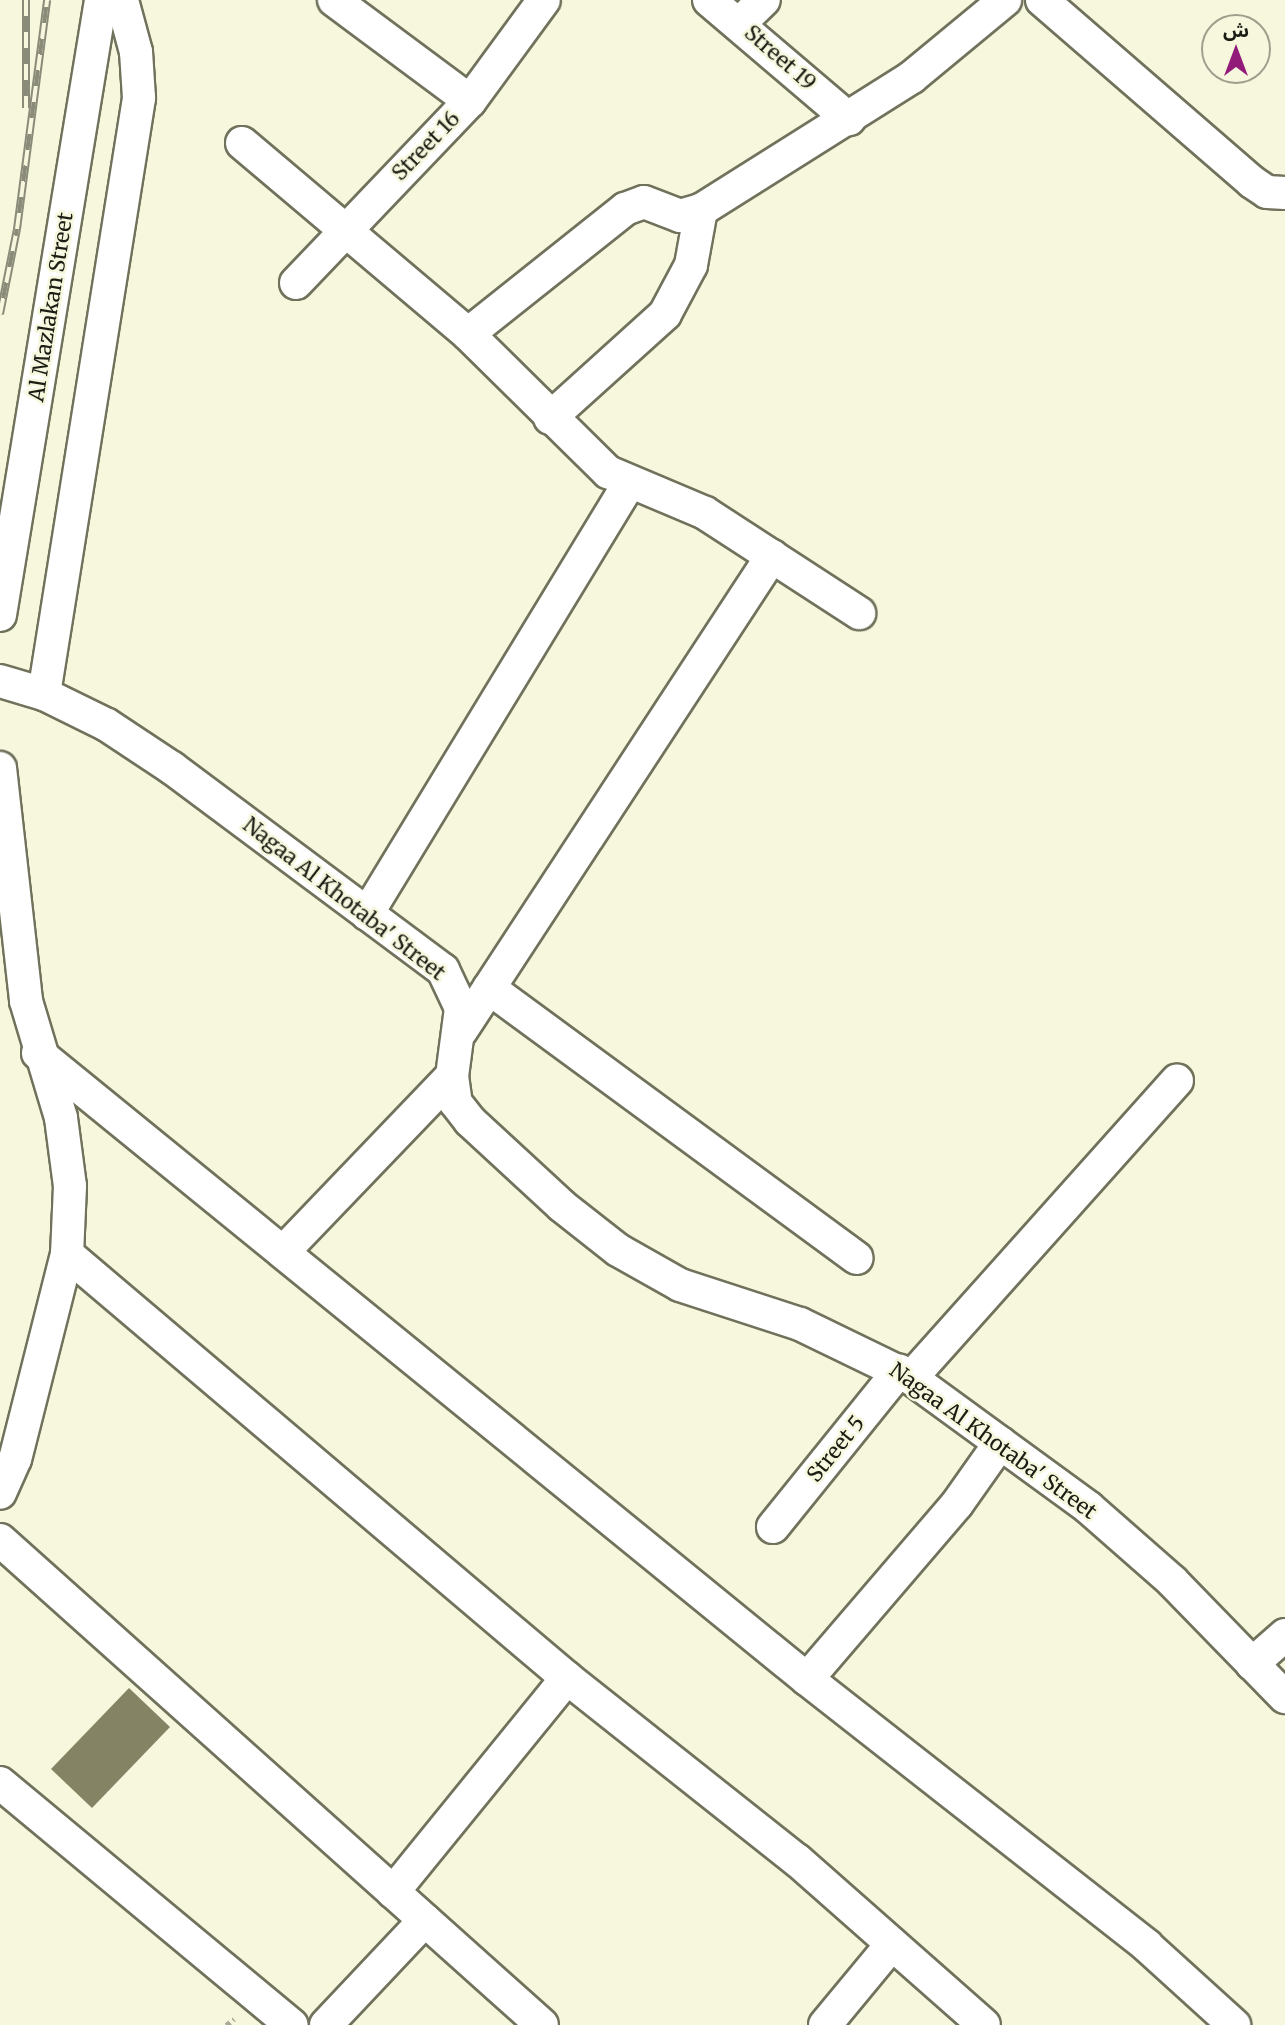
<!DOCTYPE html>
<html>
<head>
<meta charset="utf-8">
<style>
  body { margin:0 }
  #map { position:relative; width:1285px; height:2025px; overflow:hidden; background:#f6f7dd; font-family:Merriweather,"Noto Sans Arabic",serif }
  div>[style] { position:absolute }
  .building>* { inset:0; background:#848464 }
  .path>* { height:4.5px; margin-top:-2.25px; transform-origin:0; background:repeating-linear-gradient(90deg,#abac98 0 5px,transparent 0 8.5px) }
  .roads { filter:drop-shadow(2px 0 #71725c) drop-shadow(-2px 0 #71725c) drop-shadow(0 2px #71725c) drop-shadow(0 -2px #71725c) }
  .minor>* { height:32px; margin:-16px; padding:0 16px; transform-origin:16px; border-radius:16px; background:#fff }
  .rail>* { height:8px; margin-top:-4px; transform-origin:0; background:repeating-linear-gradient(90deg,#f6f7dd 0 16px,#8a8b79 0 32px); box-sizing:border-box; border-block:2px solid #8a8b79 }
  span { translate:-50% -50%; white-space:nowrap; text-align:center; line-height:1.15; -webkit-text-stroke:5px #f6f7dd; paint-order:stroke }
  .street-label { font-size:21px; color:#1b1c13 }
  .north { position:absolute; left:1201px; top:14px; width:70px; height:70px; box-sizing:border-box; background:#f6f7dd; border:2px solid #9e9f8c; border-radius:50%; rotate:0deg; font-size:19px; font-weight:700; line-height:28px; text-align:center; color:#1b1c13 }
  .north::after { content:''; display:block; margin:auto; width:24px; height:32px; background:#921b7a; clip-path:polygon(50% 0,100% 100%,50% 72%,0 100%) }
</style>
</head>
<body>
<div id="map">
  <div class="building">
    <div style="clip-path:polygon(129px 1688px,170px 1727px,92px 1808px,51px 1769px)"></div>
  </div>
  <div class="path">
    <div style="left:226px;top:2025px;width:10px;rotate:-37deg"></div>
  </div>
  <div class="roads">
    <div class="minor">
      <div style="left:334px;top:0;width:169px;rotate:36.6deg"></div>
      <div style="left:709px;top:0;width:184px;rotate:40.4deg"></div>
      <div style="left:1042px;top:0;width:278px;rotate:40.9deg"></div>
      <div style="left:1252px;top:182px;width:18px;rotate:34deg"></div>
      <div style="left:1267px;top:192px;width:18px;rotate:3deg"></div>
      <div style="left:740px;top:23px;width:33px;rotate:-44deg"></div>
      <div style="left:242px;top:143px;width:296px;rotate:40.2deg"></div>
      <div style="left:468px;top:334px;width:197px;rotate:44.6deg"></div>
      <div style="left:608px;top:472px;width:105px;rotate:22.9deg"></div>
      <div style="left:705px;top:513px;width:184px;rotate:33deg"></div>
      <div style="left:296px;top:283px;width:252px;rotate:-46.3deg"></div>
      <div style="left:470px;top:101px;width:125px;rotate:-53.8deg"></div>
      <div style="left:468px;top:334px;width:201px;rotate:-38.5deg"></div>
      <div style="left:625px;top:209px;width:20px;rotate:-20deg"></div>
      <div style="left:644px;top:202px;width:39px;rotate:21deg"></div>
      <div style="left:680px;top:216px;width:22px;rotate:-16deg"></div>
      <div style="left:701px;top:210px;width:249px;rotate:-32.2deg"></div>
      <div style="left:912px;top:77px;width:121px;rotate:-39.6deg"></div>
      <div style="left:550px;top:418px;width:155px;rotate:-42.1deg"></div>
      <div style="left:665px;top:314px;width:55px;rotate:-62deg"></div>
      <div style="left:691px;top:265px;width:56px;rotate:-79.7deg"></div>
      <div style="left:0;top:615px;width:623px;rotate:-80.67deg"></div>
      <div style="left:0;top:681px;width:46px;rotate:16.5deg"></div>
      <div style="left:44px;top:694px;width:70px;rotate:26.2deg"></div>
      <div style="left:107px;top:725px;width:78px;rotate:33.5deg"></div>
      <div style="left:172px;top:768px;width:338px;rotate:36.7deg"></div>
      <div style="left:443px;top:970px;width:42px;rotate:64.7deg"></div>
      <div style="left:461px;top:1008px;width:69px;rotate:97.5deg"></div>
      <div style="left:452px;top:1076px;width:27px;rotate:82deg"></div>
      <div style="left:456px;top:1103px;width:23px;rotate:52deg"></div>
      <div style="left:470px;top:1121px;width:125px;rotate:42.7deg"></div>
      <div style="left:562px;top:1206px;width:71px;rotate:38.2deg"></div>
      <div style="left:618px;top:1250px;width:71px;rotate:29.4deg"></div>
      <div style="left:680px;top:1285px;width:126px;rotate:18deg"></div>
      <div style="left:800px;top:1324px;width:123px;rotate:25.9deg"></div>
      <div style="left:911px;top:1378px;width:220px;rotate:36.1deg"></div>
      <div style="left:1089px;top:1508px;width:111px;rotate:41.3deg"></div>
      <div style="left:1172px;top:1581px;width:162px;rotate:45.8deg"></div>
      <div style="left:44px;top:694px;width:604px;rotate:-80.94deg"></div>
      <div style="left:139px;top:98px;width:46px;rotate:-93.7deg"></div>
      <div style="left:136px;top:52px;width:54px;rotate:-105.1deg"></div>
      <div style="left:0;top:768px;width:234px;rotate:83.6deg"></div>
      <div style="left:26px;top:1001px;width:122px;rotate:73.3deg"></div>
      <div style="left:61px;top:1118px;width:69px;rotate:82.5deg"></div>
      <div style="left:70px;top:1186px;width:68px;rotate:92.5deg"></div>
      <div style="left:67px;top:1254px;width:211px;rotate:104.2deg"></div>
      <div style="left:15px;top:1459px;width:37px;rotate:114deg"></div>
      <div style="left:367px;top:914px;width:502px;rotate:-58.68deg"></div>
      <div style="left:489px;top:988px;width:456px;rotate:36.3deg"></div>
      <div style="left:461px;top:1031px;width:568px;rotate:-56.79deg"></div>
      <div style="left:38px;top:1053px;width:992px;rotate:39.15deg"></div>
      <div style="left:807px;top:1679px;width:432px;rotate:38.1deg"></div>
      <div style="left:1147px;top:1946px;width:118px;rotate:42.2deg"></div>
      <div style="left:283px;top:1252px;width:244px;rotate:-46.2deg"></div>
      <div style="left:67px;top:1254px;width:656px;rotate:40.3deg"></div>
      <div style="left:567px;top:1678px;width:293px;rotate:38.4deg"></div>
      <div style="left:797px;top:1860px;width:249px;rotate:41.4deg"></div>
      <div style="left:911px;top:1378px;width:399px;rotate:-48.2deg"></div>
      <div style="left:773px;top:1527px;width:201px;rotate:-51.1deg"></div>
      <div style="left:0;top:1540px;width:727px;rotate:41.82deg"></div>
      <div style="left:1252px;top:1664px;width:44px;rotate:-41.3deg"></div>
      <div style="left:807px;top:1679px;width:230px;rotate:-49.4deg"></div>
      <div style="left:957px;top:1504px;width:75px;rotate:-54.8deg"></div>
      <div style="left:0;top:1783px;width:379px;rotate:39.7deg"></div>
      <div style="left:393px;top:1892px;width:276px;rotate:-50.9deg"></div>
      <div style="left:326px;top:2025px;width:144px;rotate:-46.7deg"></div>
      <div style="left:825px;top:2025px;width:105px;rotate:-50.4deg"></div>
    </div>
  </div>
  <div class="rail">
    <div style="left:26px;top:0;width:108px;rotate:90deg"></div>
    <div style="left:0;top:314px;width:87px;rotate:-78.7deg"></div>
    <div style="left:17px;top:229px;width:231px;rotate:-82.5deg"></div>
  </div>
  <div class="street-label">
    <span style="left:780px;top:58px;rotate:41deg">Street 19</span>
    <span style="left:426px;top:146px;rotate:-46deg">Street 16</span>
    <span style="left:51px;top:307px;rotate:-81deg">Al Mazlakan Street</span>
    <span style="left:344px;top:899px;rotate:38deg">Nagaa Al Khotaba' Street</span>
    <span style="left:993px;top:1441px;rotate:36deg">Nagaa Al Khotaba' Street</span>
    <span style="left:836px;top:1449px;rotate:-51deg">Street 5</span>
  </div>
  <div class="north">ش</div>
</div>
</body>
</html>
